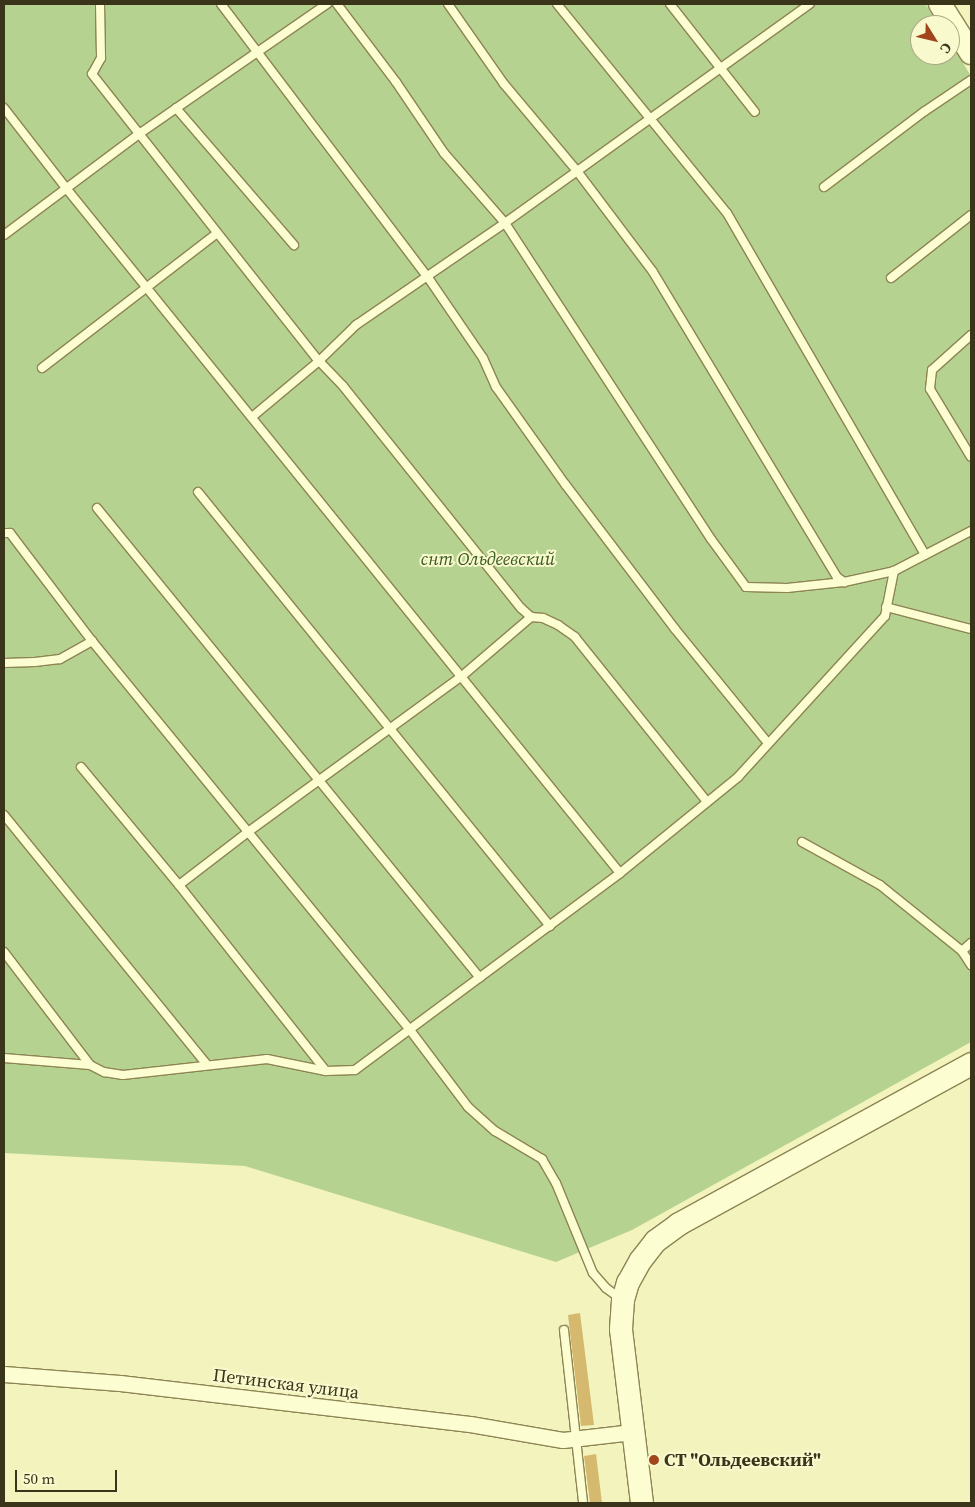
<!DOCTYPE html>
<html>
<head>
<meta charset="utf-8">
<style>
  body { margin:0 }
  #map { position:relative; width:975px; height:1507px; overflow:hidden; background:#f2f3bd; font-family:"Source Serif 4",serif }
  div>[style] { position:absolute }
  .green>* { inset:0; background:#b6d290 }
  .building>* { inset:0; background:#d5b96e }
  .roads { filter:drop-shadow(1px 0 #8d8454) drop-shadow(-1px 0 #8d8454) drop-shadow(0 1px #8d8454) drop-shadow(0 -1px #8d8454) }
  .lane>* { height:8px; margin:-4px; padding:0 4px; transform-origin:4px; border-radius:4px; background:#fcfdd1 }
  .street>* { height:15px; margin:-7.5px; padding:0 7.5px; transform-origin:7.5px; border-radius:7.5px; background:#fcfdd1 }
  .secondary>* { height:22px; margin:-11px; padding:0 11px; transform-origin:11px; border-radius:11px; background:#fcfdd1 }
  .dots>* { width:14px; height:14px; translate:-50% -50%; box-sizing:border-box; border:2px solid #f8f9cd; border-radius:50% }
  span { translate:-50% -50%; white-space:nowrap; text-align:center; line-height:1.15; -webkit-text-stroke:4px #f8f9cd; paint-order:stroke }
  .park-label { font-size:18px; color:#38591f; font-style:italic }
  .street-label { font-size:18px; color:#3a341a }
  .poi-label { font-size:18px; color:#3a341a; font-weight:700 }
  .left { translate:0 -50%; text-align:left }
  .frame { position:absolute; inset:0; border:5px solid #3a341a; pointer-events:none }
  .north { position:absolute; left:910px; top:15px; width:50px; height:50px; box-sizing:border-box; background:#f8f9cd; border:1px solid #acaa85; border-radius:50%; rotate:126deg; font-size:14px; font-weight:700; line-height:20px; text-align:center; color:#3a341a }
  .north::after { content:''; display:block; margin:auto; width:18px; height:22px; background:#a2451d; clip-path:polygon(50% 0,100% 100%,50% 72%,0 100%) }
  .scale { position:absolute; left:15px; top:1470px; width:102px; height:22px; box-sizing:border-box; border:2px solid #3a341a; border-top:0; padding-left:6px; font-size:15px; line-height:18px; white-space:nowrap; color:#3a341a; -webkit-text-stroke:4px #f8f9cd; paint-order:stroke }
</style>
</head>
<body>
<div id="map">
  <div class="green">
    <div style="clip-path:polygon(4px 4px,925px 4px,939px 25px,920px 25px,920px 55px,950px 55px,950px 42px,971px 76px,971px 1042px,632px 1230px,556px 1262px,245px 1166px,4px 1153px)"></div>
  </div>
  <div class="building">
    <div style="clip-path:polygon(580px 1313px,594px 1425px,581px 1426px,568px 1315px)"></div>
    <div style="clip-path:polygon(596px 1454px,602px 1503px,590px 1503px,584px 1456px)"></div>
  </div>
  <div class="roads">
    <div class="lane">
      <div style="left:100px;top:4px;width:54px;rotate:88.9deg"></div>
      <div style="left:101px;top:58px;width:18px;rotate:119deg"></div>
      <div style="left:92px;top:74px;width:366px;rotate:51.7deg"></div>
      <div style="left:319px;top:361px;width:35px;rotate:46deg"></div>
      <div style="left:343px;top:386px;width:285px;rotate:51.3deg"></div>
      <div style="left:521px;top:608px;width:13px;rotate:42deg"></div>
      <div style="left:531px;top:617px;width:12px;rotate:5deg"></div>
      <div style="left:543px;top:618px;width:17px;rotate:25deg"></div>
      <div style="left:558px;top:625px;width:21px;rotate:35deg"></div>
      <div style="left:575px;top:637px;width:211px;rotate:51.3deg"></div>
      <div style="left:221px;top:4px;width:341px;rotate:52.9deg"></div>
      <div style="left:427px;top:276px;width:99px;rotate:55.7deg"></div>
      <div style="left:483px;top:358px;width:32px;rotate:66deg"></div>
      <div style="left:496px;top:387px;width:119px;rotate:54.6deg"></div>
      <div style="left:565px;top:484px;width:182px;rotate:52.8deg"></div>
      <div style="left:675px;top:629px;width:147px;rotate:50.8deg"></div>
      <div style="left:337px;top:4px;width:98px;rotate:52.9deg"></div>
      <div style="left:396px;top:82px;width:86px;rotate:55.9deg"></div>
      <div style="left:444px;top:153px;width:93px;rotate:48.9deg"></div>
      <div style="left:505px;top:223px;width:377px;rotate:56.9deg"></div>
      <div style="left:711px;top:539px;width:59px;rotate:53.9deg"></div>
      <div style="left:746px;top:587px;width:41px;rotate:1.4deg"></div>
      <div style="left:787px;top:588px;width:57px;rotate:-6deg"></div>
      <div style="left:448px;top:4px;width:98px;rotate:55deg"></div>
      <div style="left:504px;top:84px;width:114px;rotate:50deg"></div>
      <div style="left:577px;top:171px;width:126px;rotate:53deg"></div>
      <div style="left:653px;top:272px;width:356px;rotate:58.9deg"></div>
      <div style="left:837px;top:577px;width:9px;rotate:36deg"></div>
      <div style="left:844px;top:582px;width:51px;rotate:-12.4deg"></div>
      <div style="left:557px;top:4px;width:269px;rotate:50.9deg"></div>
      <div style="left:727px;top:213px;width:395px;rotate:59.9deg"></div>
      <div style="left:670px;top:4px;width:137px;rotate:51.8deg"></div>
      <div style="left:4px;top:108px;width:101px;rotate:52.2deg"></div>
      <div style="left:66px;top:188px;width:881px;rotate:51.04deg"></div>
      <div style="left:176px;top:108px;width:181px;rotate:49.3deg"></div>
      <div style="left:824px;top:187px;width:126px;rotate:-37deg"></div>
      <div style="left:925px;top:111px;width:55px;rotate:-34deg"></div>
      <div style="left:4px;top:235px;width:169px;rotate:-36.8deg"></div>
      <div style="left:139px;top:134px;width:229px;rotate:-34.7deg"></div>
      <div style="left:891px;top:278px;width:102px;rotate:-38.2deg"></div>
      <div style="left:971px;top:335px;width:52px;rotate:138.1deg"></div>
      <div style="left:932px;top:370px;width:19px;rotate:96deg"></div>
      <div style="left:930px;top:389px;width:79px;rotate:58.9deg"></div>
      <div style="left:42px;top:368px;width:221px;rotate:-37.6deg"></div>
      <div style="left:252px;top:417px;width:87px;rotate:-39.9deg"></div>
      <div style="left:319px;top:361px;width:52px;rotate:-44.2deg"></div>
      <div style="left:356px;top:325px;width:181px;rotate:-34.4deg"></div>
      <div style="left:505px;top:223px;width:375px;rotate:-35.7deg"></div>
      <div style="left:198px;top:492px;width:559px;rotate:50.96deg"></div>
      <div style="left:97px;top:508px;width:606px;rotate:50.82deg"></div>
      <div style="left:4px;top:533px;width:6px"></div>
      <div style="left:10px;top:533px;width:136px;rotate:52.8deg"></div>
      <div style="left:92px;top:641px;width:502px;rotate:50.73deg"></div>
      <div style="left:410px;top:1030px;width:96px;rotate:53deg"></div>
      <div style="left:468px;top:1107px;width:36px;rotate:42deg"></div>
      <div style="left:495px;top:1131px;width:55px;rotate:30.8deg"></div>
      <div style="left:542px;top:1159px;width:28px;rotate:60deg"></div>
      <div style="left:556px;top:1183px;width:97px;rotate:67.7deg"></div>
      <div style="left:593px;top:1273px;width:20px;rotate:49deg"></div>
      <div style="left:606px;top:1288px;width:19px;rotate:36deg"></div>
      <div style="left:886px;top:607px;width:88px;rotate:14.5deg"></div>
      <div style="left:4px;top:663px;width:31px;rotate:-2deg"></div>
      <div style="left:35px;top:662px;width:25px;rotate:-7deg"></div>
      <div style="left:60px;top:659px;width:37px;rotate:-29deg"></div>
      <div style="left:81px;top:767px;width:153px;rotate:50.3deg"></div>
      <div style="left:179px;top:885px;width:237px;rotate:51.7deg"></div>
      <div style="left:4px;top:815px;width:322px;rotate:50.9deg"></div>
      <div style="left:802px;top:842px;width:89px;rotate:28.9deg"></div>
      <div style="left:880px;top:885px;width:105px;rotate:38.8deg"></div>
      <div style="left:962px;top:951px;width:17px;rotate:57deg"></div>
      <div style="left:179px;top:885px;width:87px;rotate:-37.5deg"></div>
      <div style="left:248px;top:832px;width:265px;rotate:-36.1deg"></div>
      <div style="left:462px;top:676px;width:91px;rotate:-40.5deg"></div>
      <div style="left:962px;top:951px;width:12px;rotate:-42deg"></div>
      <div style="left:4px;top:952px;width:142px;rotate:52.7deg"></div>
      <div style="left:90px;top:1065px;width:16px;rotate:27deg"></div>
      <div style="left:104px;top:1072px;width:19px;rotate:9deg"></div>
      <div style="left:123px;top:1075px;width:145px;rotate:-6.3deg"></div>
      <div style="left:267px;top:1059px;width:60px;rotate:11.5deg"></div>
      <div style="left:326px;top:1071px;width:29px;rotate:-2deg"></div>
      <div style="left:355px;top:1070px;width:330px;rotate:-36.6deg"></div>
      <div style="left:620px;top:873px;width:152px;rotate:-39.1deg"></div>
      <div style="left:738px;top:777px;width:218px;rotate:-47.6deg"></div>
      <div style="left:885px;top:616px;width:46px;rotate:-78.7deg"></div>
      <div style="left:894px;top:571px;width:87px;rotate:-27.5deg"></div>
      <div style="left:4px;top:1058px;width:86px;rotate:4.7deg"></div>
      <div style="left:564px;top:1330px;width:174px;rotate:83.7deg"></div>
    </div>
    <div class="street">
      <div style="left:4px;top:1374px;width:116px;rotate:4.4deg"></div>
      <div style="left:120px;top:1383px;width:352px;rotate:6.7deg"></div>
      <div style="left:470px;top:1424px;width:94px;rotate:9.8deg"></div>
      <div style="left:563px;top:1440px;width:70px;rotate:-6.5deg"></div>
    </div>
    <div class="secondary">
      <div style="left:940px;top:4px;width:58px;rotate:57.7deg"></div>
      <div style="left:642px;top:1503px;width:175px;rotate:-96.9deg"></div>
      <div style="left:621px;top:1329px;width:29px;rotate:-86deg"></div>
      <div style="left:623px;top:1300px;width:18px;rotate:-74deg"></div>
      <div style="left:628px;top:1283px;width:26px;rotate:-61deg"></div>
      <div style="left:641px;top:1260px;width:24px;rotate:-52deg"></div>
      <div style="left:656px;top:1241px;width:29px;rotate:-36deg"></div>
      <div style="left:679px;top:1224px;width:333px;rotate:-28.7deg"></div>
    </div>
  </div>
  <div class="dots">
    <div style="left:654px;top:1460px;background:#a2451d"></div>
  </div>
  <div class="park-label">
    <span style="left:488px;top:559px">снт Ольдеевский</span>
  </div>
  <div class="street-label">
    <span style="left:286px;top:1384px;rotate:7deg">Петинская улица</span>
  </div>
  <div class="poi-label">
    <span class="left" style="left:664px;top:1460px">СТ "Ольдеевский"</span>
  </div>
  <div class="frame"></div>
  <div class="north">С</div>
  <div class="scale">50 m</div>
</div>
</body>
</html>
